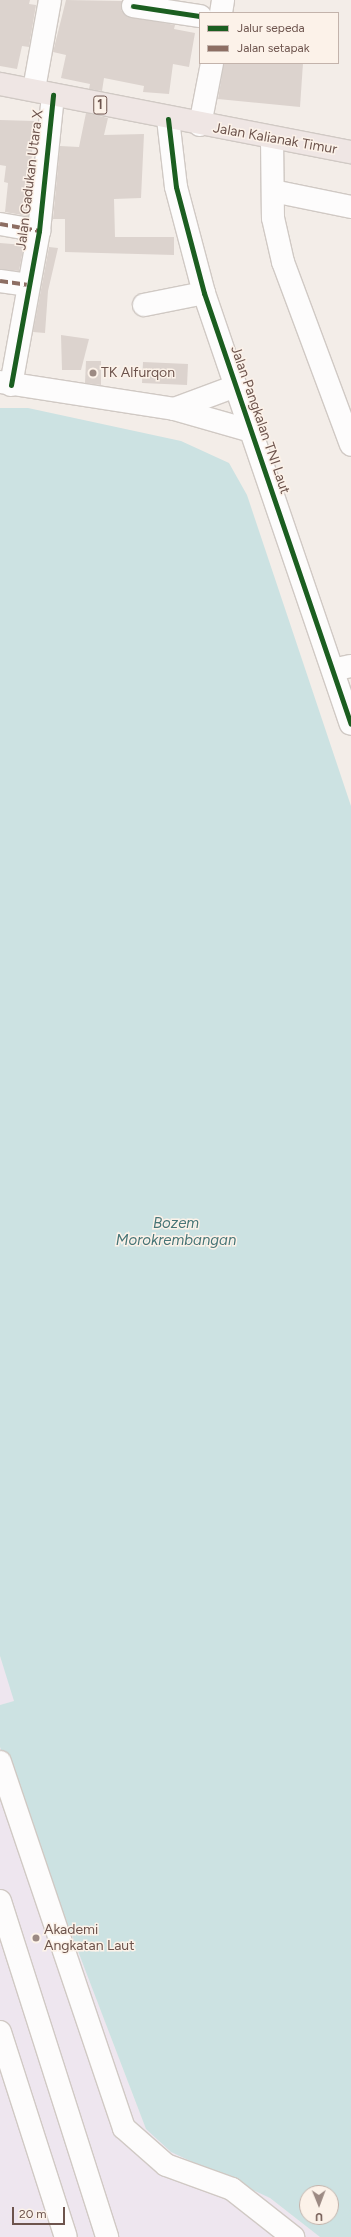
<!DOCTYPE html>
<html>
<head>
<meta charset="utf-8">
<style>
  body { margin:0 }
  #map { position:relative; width:351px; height:2237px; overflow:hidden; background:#f3ede8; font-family:Figtree,sans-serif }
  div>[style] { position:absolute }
  .education>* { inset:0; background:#eee6ef }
  .water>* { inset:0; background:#cce2e2 }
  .building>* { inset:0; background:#dcd3ce }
  .roads { filter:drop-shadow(1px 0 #d0c9c4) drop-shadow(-1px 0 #d0c9c4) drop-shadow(0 1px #d0c9c4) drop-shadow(0 -1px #d0c9c4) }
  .minor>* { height:22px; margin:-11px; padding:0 11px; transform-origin:11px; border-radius:11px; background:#fdfcfc }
  .highway>* { height:22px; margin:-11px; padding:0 11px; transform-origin:11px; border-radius:11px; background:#efe6e4 }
  .quiet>* { height:4px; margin-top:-2px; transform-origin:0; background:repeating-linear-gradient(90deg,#8d6e63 0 8px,transparent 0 12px) }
  .cycleway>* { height:5px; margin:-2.5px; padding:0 2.5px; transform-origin:2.5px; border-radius:2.5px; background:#1b5e20 }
  .dots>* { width:11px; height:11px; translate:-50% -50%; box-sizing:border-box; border:2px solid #fcf2e9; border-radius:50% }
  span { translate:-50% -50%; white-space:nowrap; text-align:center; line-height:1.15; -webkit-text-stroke:3px #fcf2e9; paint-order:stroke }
  .shield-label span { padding:1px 3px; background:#fcf2e9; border:1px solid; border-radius:3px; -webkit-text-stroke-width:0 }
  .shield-label { font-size:13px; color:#6d544d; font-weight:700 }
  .street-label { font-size:14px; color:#6d544d }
  .poi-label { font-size:14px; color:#6d544d }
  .left { translate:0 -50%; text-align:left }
  .water-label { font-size:15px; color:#477577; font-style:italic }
  .legend { position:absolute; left:199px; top:12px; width:140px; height:52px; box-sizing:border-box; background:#fcf2e9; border:1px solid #c3b3ab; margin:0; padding:5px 7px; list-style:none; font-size:12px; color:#6d544d }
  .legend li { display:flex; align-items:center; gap:8px; height:20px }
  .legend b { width:20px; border:1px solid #c3b3ab }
  .north { position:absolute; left:299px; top:2185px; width:40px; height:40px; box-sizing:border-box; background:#fcf2e9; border:1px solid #c3b3ab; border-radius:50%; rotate:179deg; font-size:11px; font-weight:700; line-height:16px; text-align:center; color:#6d544d }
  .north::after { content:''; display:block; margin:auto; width:14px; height:18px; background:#9c8a83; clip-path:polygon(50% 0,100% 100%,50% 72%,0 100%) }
  .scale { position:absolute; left:12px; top:2207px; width:53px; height:18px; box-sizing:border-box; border:2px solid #6d544d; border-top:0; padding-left:5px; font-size:12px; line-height:14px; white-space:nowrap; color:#6d544d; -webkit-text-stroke:3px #fcf2e9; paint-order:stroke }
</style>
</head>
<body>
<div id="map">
  <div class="education">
    <div style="clip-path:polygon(0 1656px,15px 1701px,0 1705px)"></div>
    <div style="clip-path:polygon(0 1747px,146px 2129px,270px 2198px,320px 2237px,0 2237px)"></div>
  </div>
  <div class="water">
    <div style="clip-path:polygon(evenodd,0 408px,28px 408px,181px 441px,229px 463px,247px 495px,351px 806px,351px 2237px,320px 2237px,270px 2198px,171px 2152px,146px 2129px,0 1747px,0 1705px,14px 1701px,0 1656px,0 408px,307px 2193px,331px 2193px,331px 2217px,307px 2217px,307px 2193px)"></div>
  </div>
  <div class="building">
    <div style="clip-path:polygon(0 0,30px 0,29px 4px,36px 5px,29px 47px,22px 46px,17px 69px,0 66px)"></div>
    <div style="clip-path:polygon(66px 0,122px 1px,121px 10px,126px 16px,175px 25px,174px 29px,195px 33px,189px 67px,173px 64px,169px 94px,143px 92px,144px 86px,104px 78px,102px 91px,89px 89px,90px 84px,61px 78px,66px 55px,53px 52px)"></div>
    <div style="clip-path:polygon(224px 63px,303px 63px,300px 107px,218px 99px)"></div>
    <div style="clip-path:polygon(86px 113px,108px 118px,104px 135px,144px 134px,141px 198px,114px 199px,115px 237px,174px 237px,174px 255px,65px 252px,65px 219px,53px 219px,60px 146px,79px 147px)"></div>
    <div style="clip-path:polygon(0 120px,34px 121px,28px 216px,5px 212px,8px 183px,4px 182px,6px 166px,0 165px)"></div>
    <div style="clip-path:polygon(0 243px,24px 245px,19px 271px,0 269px)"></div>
    <div style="clip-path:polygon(49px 247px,58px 248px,48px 291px,45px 333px,33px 332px)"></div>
    <div style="clip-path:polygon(61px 335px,89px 339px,81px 370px,62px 370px)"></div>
    <div style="clip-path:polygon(86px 361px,101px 361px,101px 385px,85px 383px)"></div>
    <div style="clip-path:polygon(143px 362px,188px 364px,187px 385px,142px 383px)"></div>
  </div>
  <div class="roads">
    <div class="minor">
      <div style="left:133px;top:6px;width:68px;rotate:8.5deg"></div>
      <div style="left:221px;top:13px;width:13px;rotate:-81deg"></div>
      <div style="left:34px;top:89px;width:90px;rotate:-79.8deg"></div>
      <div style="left:168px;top:119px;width:68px;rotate:83.3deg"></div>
      <div style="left:176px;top:187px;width:110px;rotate:75.2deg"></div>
      <div style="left:204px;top:293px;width:455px;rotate:71.2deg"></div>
      <div style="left:200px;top:125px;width:63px;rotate:-79deg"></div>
      <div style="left:272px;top:138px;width:80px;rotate:89.3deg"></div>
      <div style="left:273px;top:218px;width:45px;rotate:77.2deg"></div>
      <div style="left:283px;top:262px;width:195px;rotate:69.6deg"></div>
      <div style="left:273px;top:191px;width:80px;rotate:11.6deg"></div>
      <div style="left:0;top:224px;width:40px;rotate:10deg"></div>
      <div style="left:0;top:281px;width:27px;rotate:8deg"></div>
      <div style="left:144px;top:305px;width:61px;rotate:-11.3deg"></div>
      <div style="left:0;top:382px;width:176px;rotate:8.8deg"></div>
      <div style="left:174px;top:409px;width:80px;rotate:15.9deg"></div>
      <div style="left:11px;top:385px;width:157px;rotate:-79.7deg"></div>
      <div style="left:39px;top:231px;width:137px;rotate:-84.1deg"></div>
      <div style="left:174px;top:409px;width:66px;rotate:-20.4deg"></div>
      <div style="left:333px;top:670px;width:18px;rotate:-13deg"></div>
      <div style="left:0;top:1762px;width:386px;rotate:71.3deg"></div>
      <div style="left:124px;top:2128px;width:56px;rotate:41.4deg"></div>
      <div style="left:166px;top:2165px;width:70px;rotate:20deg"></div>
      <div style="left:232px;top:2189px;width:78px;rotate:38.2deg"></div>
      <div style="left:0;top:1901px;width:353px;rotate:72.3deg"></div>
      <div style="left:0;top:2032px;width:215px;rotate:72.2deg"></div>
    </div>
    <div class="highway">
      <div style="left:0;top:84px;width:358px;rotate:11deg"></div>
    </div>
  </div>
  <div class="quiet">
    <div style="left:0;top:224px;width:40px;rotate:10deg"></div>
    <div style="left:0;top:281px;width:27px;rotate:8deg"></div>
  </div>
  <div class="cycleway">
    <div style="left:133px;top:6px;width:68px;rotate:8.5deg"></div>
    <div style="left:168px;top:119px;width:68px;rotate:83.3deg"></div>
    <div style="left:176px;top:187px;width:110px;rotate:75.2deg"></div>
    <div style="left:204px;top:293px;width:455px;rotate:71.2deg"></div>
    <div style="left:11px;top:385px;width:157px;rotate:-79.7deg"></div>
    <div style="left:39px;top:231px;width:137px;rotate:-84.1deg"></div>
  </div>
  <div class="dots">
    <div style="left:93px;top:373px;background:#9c8a83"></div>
    <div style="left:36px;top:1938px;background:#9c8a83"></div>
  </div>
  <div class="shield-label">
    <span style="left:100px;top:105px">1</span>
  </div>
  <div class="street-label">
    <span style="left:275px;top:139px;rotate:10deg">Jalan Kalianak Timur</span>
    <span style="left:30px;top:180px;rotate:-83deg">Jalan Gadukan Utara X</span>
    <span style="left:260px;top:420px;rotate:71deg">Jalan Pangkalan TNI Laut</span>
  </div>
  <div class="poi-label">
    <span class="left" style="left:101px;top:373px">TK Alfurqon</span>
    <span class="left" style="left:44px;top:1938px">Akademi<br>Angkatan Laut</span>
  </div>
  <div class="water-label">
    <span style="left:176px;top:1232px">Bozem<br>Morokrembangan</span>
  </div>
  <ul class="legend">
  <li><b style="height:5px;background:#1b5e20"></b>Jalur sepeda</li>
  <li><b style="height:5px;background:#8d6e63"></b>Jalan setapak</li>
  </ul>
  <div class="north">U</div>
  <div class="scale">20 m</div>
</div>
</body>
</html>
